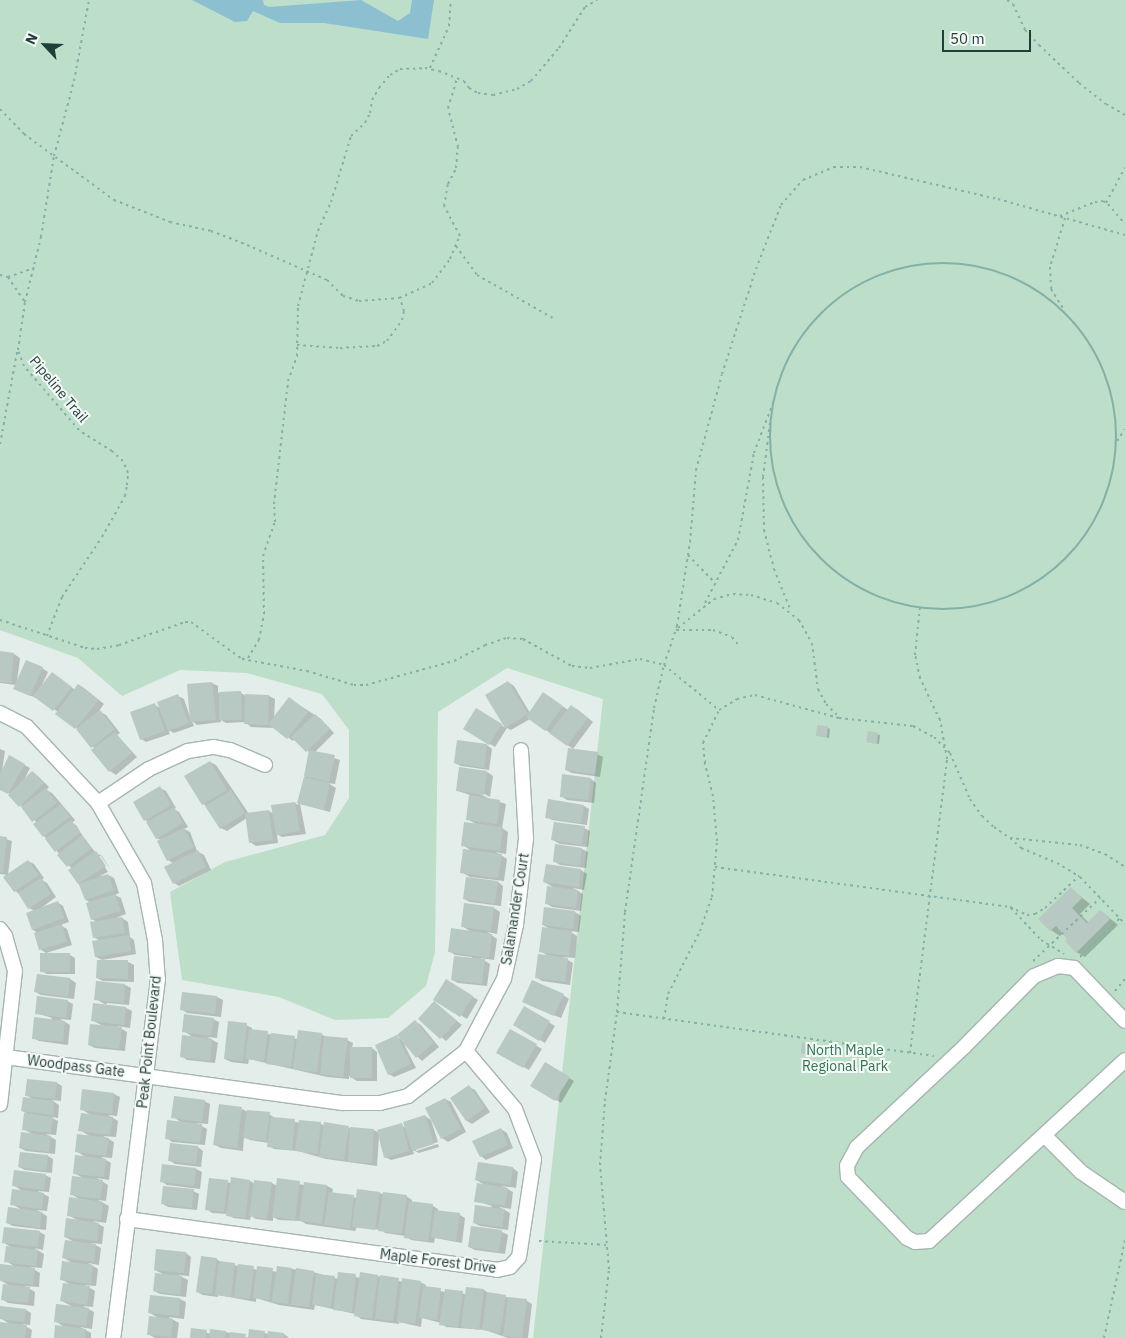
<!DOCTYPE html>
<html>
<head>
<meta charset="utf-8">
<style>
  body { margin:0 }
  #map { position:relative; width:1125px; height:1338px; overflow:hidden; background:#e3ede9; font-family:"IBM Plex Sans",sans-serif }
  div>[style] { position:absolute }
  .green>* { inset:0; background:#bddec9 }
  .water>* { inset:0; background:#8cc0d1 }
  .shadow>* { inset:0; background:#0003 }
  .building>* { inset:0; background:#b8c8c3 }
  .path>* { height:2px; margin-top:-1px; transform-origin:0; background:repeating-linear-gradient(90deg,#84b0a7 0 2.5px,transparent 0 6.5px) }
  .path>.ring { margin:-1px; padding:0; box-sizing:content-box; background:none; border:2px solid #84b0a7; border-radius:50% }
  .roads { filter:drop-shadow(1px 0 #a6b5b1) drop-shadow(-1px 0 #a6b5b1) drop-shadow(0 1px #a6b5b1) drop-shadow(0 -1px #a6b5b1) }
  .minor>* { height:14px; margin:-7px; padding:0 7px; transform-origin:7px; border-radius:7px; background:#fff }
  span { translate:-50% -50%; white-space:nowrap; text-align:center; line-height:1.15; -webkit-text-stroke:4px #f4f9f7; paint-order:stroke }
  .street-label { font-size:14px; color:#233e39 }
  .park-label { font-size:14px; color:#2d7550 }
  .north { position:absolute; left:20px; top:20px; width:50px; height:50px; -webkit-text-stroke:4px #f4f9f7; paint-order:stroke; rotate:295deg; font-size:14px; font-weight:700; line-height:20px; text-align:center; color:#233e39 }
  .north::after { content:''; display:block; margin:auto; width:18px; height:22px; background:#233e39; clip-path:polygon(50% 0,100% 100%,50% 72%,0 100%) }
  .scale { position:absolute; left:942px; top:30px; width:89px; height:22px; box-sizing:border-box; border:2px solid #233e39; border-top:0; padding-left:6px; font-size:15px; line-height:18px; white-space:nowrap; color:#233e39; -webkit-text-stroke:4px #f4f9f7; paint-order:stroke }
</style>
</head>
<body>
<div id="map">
  <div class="green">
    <div style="clip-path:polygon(0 0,1125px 0,1125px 1338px,533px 1338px,603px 699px,507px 668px,438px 712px,435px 952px,426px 986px,388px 1018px,335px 1020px,279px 997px,182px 980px,170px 892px,225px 862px,325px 835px,349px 798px,349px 730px,322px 694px,247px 673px,180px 670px,122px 696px,78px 658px,0 630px)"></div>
  </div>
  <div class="water">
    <div style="clip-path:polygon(192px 0,263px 0,264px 5px,269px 7px,361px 0,398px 21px,410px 13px,412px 0,434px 0,428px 39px,324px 23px,280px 23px,253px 11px,247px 21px,235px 22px)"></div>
  </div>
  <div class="shadow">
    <div style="clip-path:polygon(0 653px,14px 654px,20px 658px,17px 682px,42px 668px,48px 672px,42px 685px,58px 677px,75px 690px,79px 685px,84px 688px,104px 704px,99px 711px,106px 715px,120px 733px,117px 735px,137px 757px,116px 775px,110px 771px,93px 751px,95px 749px,78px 729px,58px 712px,37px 697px,36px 698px,20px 691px,16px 685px,0 683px)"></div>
    <div style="clip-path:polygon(508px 682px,514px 686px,530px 713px,549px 697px,568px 710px,577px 709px,593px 722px,573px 749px,530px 719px,511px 730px,507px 728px,495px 747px,465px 729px,477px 710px,506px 728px,487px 695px)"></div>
    <div style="clip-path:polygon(212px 683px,218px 686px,218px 693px,241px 693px,246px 696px,269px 696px,275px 699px,274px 719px,290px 699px,321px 719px,334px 733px,315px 752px,340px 760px,335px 784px,328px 783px,336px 788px,330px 812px,300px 804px,306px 834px,282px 837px,277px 834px,278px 843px,256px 846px,250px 842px,247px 818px,227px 831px,221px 828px,208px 807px,203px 804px,210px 762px,216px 765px,249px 814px,269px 811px,274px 814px,295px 803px,298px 805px,310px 753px,295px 739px,293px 741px,275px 728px,251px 727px,245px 722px,226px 723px,221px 720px,221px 722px,197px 725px,192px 721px,194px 726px,174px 733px,168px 730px,170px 734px,146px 742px,141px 739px,155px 705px,160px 708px,178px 696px,184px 699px,190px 717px)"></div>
    <div style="clip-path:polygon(828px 728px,830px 729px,829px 738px,817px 735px)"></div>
    <div style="clip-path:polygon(869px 733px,880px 735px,879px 744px,867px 742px)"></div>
    <div style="clip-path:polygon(487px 745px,492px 749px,489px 770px,461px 766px,455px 763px)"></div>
    <div style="clip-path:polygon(0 749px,5px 751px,2px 771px,10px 757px,30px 768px,24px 780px,33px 772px,38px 776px,49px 787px,46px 790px,52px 793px,75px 820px,72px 823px,76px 825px,84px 838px,96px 853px,102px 856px,111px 870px,101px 856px,98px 856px,108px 872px,100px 876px,108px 875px,114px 878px,119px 893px,115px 895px,121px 898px,126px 914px,111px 920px,122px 918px,128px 922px,130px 937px,134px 940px,136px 954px,102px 960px,96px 957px,100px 941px,94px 937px,97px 922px,92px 919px,91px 903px,86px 900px,72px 869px,44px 836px,37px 823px,10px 794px,0 788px)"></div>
    <div style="clip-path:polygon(597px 754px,603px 757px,600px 777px,572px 773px,566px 770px)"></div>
    <div style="clip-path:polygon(487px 772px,493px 776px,490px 797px,479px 791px,478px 793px,490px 799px,506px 804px,502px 828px,508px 832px,506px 854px,496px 852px,507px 859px,504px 881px,470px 877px,461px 872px,473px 852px,463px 845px,478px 825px,467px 819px,470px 795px,458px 791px)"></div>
    <div style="clip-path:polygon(591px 779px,596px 783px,594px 803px,567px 800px,561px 796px)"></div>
    <div style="clip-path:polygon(160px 788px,166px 791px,176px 808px,174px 809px,179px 812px,188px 827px,184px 829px,190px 832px,197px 851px,204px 855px,211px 870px,179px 886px,174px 883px,174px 864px,168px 860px,161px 840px,156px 838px,149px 822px,145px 820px)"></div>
    <div style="clip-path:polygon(584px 806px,589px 809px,587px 825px,552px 820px,547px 817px)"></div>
    <div style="clip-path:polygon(584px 828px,590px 831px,588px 847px,560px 844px,553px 840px)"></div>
    <div style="clip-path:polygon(0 837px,12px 841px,8px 875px,0 874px)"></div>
    <div style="clip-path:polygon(556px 845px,582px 849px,588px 852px,586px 868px,560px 865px,554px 861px)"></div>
    <div style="clip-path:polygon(28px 861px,34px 864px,44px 878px,42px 880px,47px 883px,56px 897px,41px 908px,57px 902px,63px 906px,69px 922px,60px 925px,67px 929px,72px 945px,46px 953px,40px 949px,38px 933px,33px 930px,35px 911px,29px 908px,21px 895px,15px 891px)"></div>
    <div style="clip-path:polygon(581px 870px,587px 874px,584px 890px,573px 888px,583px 894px,581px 911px,552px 907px,546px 903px,555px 888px,544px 882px)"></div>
    <div style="clip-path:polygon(498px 882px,503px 886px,501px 906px,470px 902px,464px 899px)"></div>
    <div style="clip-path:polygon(1071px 889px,1090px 904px,1080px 914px,1089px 923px,1101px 911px,1118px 925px,1085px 957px,1076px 952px,1063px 933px,1060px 936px,1051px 930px,1040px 919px)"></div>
    <div style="clip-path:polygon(465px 904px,494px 908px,500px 912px,497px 934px,487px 932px,497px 939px,494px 960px,480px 958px,490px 964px,487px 986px,458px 983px,452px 980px,471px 959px,472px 957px,455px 955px,449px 951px,473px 933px,462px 926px)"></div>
    <div style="clip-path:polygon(545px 909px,575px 912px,581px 916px,579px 932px,569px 931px,577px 936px,575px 958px,563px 957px,573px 963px,570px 985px,542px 981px,536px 977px,550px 957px,540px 951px,552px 930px,543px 925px)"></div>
    <div style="clip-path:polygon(70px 955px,75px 958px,75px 974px,47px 974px,41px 971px)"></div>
    <div style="clip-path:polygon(98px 961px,128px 962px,134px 965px,134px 982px,103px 981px,97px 978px)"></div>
    <div style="clip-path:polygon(38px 975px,70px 979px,76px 983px,74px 999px,41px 995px,36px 992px)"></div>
    <div style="clip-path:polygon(446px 981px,478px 1000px,467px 1019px,435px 999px)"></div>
    <div style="clip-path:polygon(97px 983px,125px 985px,131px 988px,129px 1005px,107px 1003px,106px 1005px,126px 1008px,132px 1011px,130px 1028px,117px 1026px,127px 1032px,125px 1051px,95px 1048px,89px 1045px,103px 1026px,92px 1020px,106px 1005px,96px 999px)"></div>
    <div style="clip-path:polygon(183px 993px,217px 997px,223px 1000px,221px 1017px,187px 1013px,181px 1009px)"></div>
    <div style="clip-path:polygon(563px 995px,569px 999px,561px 1018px,529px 1005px)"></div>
    <div style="clip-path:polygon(67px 1001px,73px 1004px,71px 1020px,60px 1019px,70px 1025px,68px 1045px,39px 1041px,33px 1038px,52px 1018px,36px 1013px)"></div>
    <div style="clip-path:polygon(435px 1003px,462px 1025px,446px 1041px,420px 1019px)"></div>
    <div style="clip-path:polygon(525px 1008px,555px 1026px,545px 1043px,514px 1025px)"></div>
    <div style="clip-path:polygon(213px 1019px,219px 1022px,217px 1038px,207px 1037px,218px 1043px,215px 1063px,187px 1060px,181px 1056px,194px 1038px,184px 1031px)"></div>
    <div style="clip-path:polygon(415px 1021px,421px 1025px,439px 1047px,422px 1061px,404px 1044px,416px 1068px,394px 1077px,389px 1074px,397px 1037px,402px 1040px)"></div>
    <div style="clip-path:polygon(246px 1025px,252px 1028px,252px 1030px,272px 1035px,298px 1039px,321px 1034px,327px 1037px,347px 1040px,353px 1043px,352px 1048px,372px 1048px,377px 1052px,377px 1081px,357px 1081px,349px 1076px,349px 1079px,327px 1077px,249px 1059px,248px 1064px,231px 1062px,225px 1059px)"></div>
    <div style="clip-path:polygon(510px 1030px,542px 1049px,529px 1070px,497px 1052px)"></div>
    <div style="clip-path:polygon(813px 1045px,815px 1046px,814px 1055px,802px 1053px)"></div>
    <div style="clip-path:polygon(545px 1064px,574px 1081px,561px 1103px,532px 1085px)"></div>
    <div style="clip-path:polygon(57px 1083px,62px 1086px,61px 1101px,51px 1100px,59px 1105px,58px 1118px,50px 1117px,58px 1121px,56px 1135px,46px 1134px,56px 1140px,55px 1154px,26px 1151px,20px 1148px,34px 1135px,23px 1129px,30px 1115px,22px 1111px,34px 1100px,26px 1095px)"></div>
    <div style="clip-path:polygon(469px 1087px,475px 1090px,490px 1112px,472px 1124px,467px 1121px)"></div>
    <div style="clip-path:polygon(83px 1090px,114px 1094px,120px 1097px,117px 1116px,108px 1115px,118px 1121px,116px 1137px,103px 1136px,114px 1142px,112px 1158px,101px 1157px,111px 1163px,109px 1180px,97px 1178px,108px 1185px,106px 1201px,98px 1200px,109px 1206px,106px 1223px,93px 1221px,104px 1227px,102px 1244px,91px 1243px,101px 1248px,99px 1265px,88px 1263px,98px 1269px,96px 1286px,85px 1285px,95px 1291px,93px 1307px,83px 1306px,94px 1312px,92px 1329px,80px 1327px,91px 1333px,91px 1338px,55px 1338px,66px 1328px,55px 1321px,73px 1307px,62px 1301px,71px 1285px,61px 1279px,74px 1264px,64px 1258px,76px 1243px,65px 1237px,79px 1221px,68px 1215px,81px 1200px,71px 1194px,85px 1179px,74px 1173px,87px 1158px,76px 1151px,91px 1137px,80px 1130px,91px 1115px,81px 1109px)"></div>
    <div style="clip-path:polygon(445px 1099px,451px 1102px,466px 1132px,448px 1142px,442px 1138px)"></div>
    <div style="clip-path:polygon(204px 1101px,210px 1104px,208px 1124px,196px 1123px,207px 1129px,205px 1145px,172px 1142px,167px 1138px,184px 1124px,173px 1117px)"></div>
    <div style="clip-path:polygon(242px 1109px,248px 1112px,269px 1114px,275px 1118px,300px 1123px,320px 1123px,324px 1126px,374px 1130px,379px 1133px,401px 1125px,406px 1128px,425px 1116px,431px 1120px,438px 1142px,416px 1148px,416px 1151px,438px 1144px,439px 1147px,419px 1153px,413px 1150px,414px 1154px,391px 1160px,385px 1157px,379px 1136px,377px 1166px,326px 1159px,298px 1151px,274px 1149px,269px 1146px,269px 1143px,250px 1140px,244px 1137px,243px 1151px,221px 1148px,215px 1145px)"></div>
    <div style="clip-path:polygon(501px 1129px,507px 1133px,513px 1148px,486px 1160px,481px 1156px)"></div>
    <div style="clip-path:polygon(198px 1147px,203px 1151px,201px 1167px,175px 1164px,169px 1160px)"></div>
    <div style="clip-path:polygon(48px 1156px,53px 1159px,52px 1173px,25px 1170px,19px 1167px)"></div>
    <div style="clip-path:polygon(163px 1165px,196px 1169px,202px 1172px,200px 1189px,167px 1185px,161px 1181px)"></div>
    <div style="clip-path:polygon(513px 1168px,518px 1172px,516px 1188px,502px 1186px,513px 1192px,511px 1209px,499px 1207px,510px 1213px,508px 1230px,480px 1226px,474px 1223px,492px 1206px,476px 1201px,487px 1186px,476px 1180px)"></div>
    <div style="clip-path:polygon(45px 1175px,51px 1178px,49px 1192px,38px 1191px,49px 1197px,47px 1211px,37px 1210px,47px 1216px,46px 1230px,13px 1226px,7px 1223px,22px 1210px,12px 1204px,24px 1192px,13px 1185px)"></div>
    <div style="clip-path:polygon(278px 1180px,304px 1185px,327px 1186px,333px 1189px,332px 1194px,357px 1198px,380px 1193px,384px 1195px,406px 1196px,412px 1200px,412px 1203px,433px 1206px,438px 1209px,438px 1211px,460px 1215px,465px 1218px,462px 1243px,435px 1238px,434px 1243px,411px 1240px,406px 1236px,385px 1233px,382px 1230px,357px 1227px,355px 1231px,306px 1224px,301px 1221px,279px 1220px,273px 1217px,273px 1221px,256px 1219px,251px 1216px,250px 1220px,233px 1218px,228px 1214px,212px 1213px,207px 1209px,228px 1182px,232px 1184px,250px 1181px,255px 1184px,272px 1183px,277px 1186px)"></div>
    <div style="clip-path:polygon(193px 1191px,199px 1194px,197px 1210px,168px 1207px,163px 1204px)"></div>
    <div style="clip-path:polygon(472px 1228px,502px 1232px,508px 1235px,505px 1254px,475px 1250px,469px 1247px)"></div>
    <div style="clip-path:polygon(36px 1230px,45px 1235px,43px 1250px,34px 1248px,44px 1254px,42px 1268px,30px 1267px,40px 1273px,39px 1287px,25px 1286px,35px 1292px,34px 1306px,8px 1303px,2px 1299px,10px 1286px,0 1280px,17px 1268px,6px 1261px,12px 1248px,3px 1242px)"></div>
    <div style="clip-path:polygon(186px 1253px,191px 1257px,189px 1276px,178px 1275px,188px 1280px,186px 1297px,160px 1294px,154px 1291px,165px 1275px,155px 1270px)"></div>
    <div style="clip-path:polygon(216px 1259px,223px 1263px,258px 1270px,258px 1268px,277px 1272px,278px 1267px,313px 1272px,338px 1279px,339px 1273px,360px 1278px,377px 1276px,403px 1282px,420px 1282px,426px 1285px,426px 1288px,445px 1292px,466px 1294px,484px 1290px,490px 1294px,527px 1301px,532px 1304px,528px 1338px,508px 1338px,485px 1330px,446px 1327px,441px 1323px,422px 1318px,421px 1327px,399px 1322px,399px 1324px,361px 1319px,355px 1314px,315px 1305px,314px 1310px,279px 1305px,256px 1298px,256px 1302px,218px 1295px,218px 1297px,203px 1295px,197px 1292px)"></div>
    <div style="clip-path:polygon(151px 1296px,180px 1299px,186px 1302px,184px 1319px,168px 1317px,179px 1323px,177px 1338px,155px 1338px,148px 1334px,160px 1319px,150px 1313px)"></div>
    <div style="clip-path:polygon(26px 1310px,31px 1313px,30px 1325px,22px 1324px,32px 1330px,31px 1338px,0 1338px,0 1323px,10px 1324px,0 1318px)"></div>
    <div style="clip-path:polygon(192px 1329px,211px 1334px,212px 1330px,226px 1332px,249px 1338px,250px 1330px,269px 1334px,284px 1334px,289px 1338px,191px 1338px)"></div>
  </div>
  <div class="building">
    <div style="clip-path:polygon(0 651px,14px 653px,11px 683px,0 682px)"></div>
    <div style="clip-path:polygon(26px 660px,43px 667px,30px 696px,13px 689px)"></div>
    <div style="clip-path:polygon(52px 672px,72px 687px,53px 711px,33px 696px)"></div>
    <div style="clip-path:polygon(508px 681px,528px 714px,505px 728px,485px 695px)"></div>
    <div style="clip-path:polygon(212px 682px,216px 720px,190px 722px,187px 684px)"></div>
    <div style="clip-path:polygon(78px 684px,99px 700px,75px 729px,55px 714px)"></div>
    <div style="clip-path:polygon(241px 691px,242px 720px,219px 720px,219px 692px)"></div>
    <div style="clip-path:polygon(543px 692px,563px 706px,545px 731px,526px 717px)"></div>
    <div style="clip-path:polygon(178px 694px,189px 723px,168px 731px,157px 702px)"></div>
    <div style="clip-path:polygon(245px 694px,269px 695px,268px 725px,244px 724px)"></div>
    <div style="clip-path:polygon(289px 697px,308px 712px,287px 739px,268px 724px)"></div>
    <div style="clip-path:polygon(155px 703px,165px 731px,140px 740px,130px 712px)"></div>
    <div style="clip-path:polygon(571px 705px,588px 718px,567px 746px,549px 733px)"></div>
    <div style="clip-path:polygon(476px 708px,502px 724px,489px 745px,463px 729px)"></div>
    <div style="clip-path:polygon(100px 710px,115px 729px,91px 748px,76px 729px)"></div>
    <div style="clip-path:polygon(315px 714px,330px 729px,306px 752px,291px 737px)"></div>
    <div style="clip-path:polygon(817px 725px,828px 726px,827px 737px,816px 736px)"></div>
    <div style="clip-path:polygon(868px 731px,878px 733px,877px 744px,866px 742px)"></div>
    <div style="clip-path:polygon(115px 732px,132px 753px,109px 772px,91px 750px)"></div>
    <div style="clip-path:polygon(457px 740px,487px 744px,484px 768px,454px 763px)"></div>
    <div style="clip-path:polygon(568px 748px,598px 752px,595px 774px,565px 770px)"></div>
    <div style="clip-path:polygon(309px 750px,335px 755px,329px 782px,304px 776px)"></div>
    <div style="clip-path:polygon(9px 755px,25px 764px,8px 794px,0 790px,0 774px)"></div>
    <div style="clip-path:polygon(210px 761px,227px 790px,202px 805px,184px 776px)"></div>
    <div style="clip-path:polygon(459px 767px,487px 771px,484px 795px,456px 791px)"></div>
    <div style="clip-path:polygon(32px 771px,44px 783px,19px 807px,8px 795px)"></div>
    <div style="clip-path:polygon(562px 774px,591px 778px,588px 800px,560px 797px)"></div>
    <div style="clip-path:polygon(304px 777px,330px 783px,324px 810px,297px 803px)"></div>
    <div style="clip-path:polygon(160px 786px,171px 805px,144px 821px,133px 802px)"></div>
    <div style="clip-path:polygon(46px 788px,57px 803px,32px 822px,21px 807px)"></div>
    <div style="clip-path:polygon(231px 790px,245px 813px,220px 829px,205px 806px)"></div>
    <div style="clip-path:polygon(469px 795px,500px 800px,497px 824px,466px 820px)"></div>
    <div style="clip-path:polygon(548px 799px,584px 805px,581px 823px,545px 818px)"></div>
    <div style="clip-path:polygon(295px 802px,300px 831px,276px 835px,271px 805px)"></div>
    <div style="clip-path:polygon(61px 804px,70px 817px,43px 837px,33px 824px)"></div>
    <div style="clip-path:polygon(174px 807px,183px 823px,156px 839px,146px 822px)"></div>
    <div style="clip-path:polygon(269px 810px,273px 840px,249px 843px,245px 813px)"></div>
    <div style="clip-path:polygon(71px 820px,80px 833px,55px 852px,45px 839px)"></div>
    <div style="clip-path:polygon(464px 822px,503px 827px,500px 851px,461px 846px)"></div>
    <div style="clip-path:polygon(554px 822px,585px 826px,582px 845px,551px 840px)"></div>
    <div style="clip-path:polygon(184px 828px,194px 847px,167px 861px,157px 841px)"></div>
    <div style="clip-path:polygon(82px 835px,92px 848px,67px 867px,57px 855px)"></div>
    <div style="clip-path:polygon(0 836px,7px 837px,3px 873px,0 872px)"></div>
    <div style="clip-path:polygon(555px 844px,582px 848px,580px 866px,553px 862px)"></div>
    <div style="clip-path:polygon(463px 849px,502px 854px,498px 878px,460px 873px)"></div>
    <div style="clip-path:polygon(198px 850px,206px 867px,173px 884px,164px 867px)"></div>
    <div style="clip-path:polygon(96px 851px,106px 866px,78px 884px,68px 870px)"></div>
    <div style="clip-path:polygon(28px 860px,39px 875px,14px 892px,3px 877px)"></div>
    <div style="clip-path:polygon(546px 864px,581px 869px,579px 887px,543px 882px)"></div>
    <div style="clip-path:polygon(108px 874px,114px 890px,85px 900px,79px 884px)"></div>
    <div style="clip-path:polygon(466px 877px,498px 881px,495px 904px,463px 899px)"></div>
    <div style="clip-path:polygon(41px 878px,51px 894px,28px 909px,18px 893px)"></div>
    <div style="clip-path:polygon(547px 886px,578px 890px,576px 908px,545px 904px)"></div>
    <div style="clip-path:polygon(1071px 887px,1082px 898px,1072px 908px,1087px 923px,1100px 910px,1110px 919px,1076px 953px,1065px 941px,1067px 939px,1056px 926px,1050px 931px,1038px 919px)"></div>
    <div style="clip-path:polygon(115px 894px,121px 911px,91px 920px,86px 903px)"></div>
    <div style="clip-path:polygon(58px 901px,64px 918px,32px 930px,26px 913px)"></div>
    <div style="clip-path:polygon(464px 903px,494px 907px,491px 931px,461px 927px)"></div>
    <div style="clip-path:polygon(544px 907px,575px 911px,573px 929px,542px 925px)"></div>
    <div style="clip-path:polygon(122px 917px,125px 933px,93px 938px,90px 922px)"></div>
    <div style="clip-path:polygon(62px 924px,67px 942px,39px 950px,34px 933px)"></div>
    <div style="clip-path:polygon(542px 927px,572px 931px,569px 956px,539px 952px)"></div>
    <div style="clip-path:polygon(451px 928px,492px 934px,489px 958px,448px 952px)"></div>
    <div style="clip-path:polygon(129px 935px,131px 951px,95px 957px,92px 941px)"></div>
    <div style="clip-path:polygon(40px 953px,70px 953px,70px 972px,40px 972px)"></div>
    <div style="clip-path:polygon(538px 954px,568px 958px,565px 982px,535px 978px)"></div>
    <div style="clip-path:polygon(454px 956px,485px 959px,482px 984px,451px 980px)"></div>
    <div style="clip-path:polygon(97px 960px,128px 960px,128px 979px,96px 978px)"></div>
    <div style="clip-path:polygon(37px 974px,70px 978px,68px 997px,34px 992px)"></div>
    <div style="clip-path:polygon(446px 979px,473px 996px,460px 1017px,433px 1000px)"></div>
    <div style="clip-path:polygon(532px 980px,564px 994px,554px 1016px,522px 1002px)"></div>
    <div style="clip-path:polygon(96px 981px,125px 984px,124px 1003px,94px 1000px)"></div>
    <div style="clip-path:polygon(182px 992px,217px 996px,215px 1014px,180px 1010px)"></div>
    <div style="clip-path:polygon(37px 996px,68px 1000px,66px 1018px,35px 1014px)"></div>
    <div style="clip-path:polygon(434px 1001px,457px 1021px,440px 1039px,418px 1019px)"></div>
    <div style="clip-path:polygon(93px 1003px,126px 1007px,124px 1025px,91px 1021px)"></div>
    <div style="clip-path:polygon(524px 1006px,550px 1021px,539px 1041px,513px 1025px)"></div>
    <div style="clip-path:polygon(184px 1014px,214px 1018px,211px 1036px,182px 1032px)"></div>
    <div style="clip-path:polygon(34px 1017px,65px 1021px,63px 1042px,32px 1039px)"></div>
    <div style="clip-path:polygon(415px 1020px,434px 1043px,416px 1058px,397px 1035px)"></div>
    <div style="clip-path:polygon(228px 1021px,247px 1023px,243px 1061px,224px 1059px)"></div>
    <div style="clip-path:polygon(90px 1024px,122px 1027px,119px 1049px,88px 1045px)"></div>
    <div style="clip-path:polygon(249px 1029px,268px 1031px,264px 1061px,245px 1059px)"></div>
    <div style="clip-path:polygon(510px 1029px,537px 1044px,523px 1068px,496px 1053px)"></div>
    <div style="clip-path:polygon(298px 1030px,322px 1033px,317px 1072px,293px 1069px)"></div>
    <div style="clip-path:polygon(271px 1033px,295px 1036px,291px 1067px,266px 1064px)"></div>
    <div style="clip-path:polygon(182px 1035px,212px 1039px,210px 1061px,180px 1057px)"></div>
    <div style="clip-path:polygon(397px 1035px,411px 1064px,388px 1075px,375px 1045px)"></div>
    <div style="clip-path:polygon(324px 1036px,348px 1038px,343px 1077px,320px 1074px)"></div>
    <div style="clip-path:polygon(802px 1042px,813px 1044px,811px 1055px,801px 1053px)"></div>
    <div style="clip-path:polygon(350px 1047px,372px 1047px,372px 1078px,350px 1078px)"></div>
    <div style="clip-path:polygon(545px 1062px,570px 1077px,555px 1101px,530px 1086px)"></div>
    <div style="clip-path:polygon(27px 1079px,57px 1082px,55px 1099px,25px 1096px)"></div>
    <div style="clip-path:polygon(469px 1085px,485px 1108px,466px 1121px,450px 1098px)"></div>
    <div style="clip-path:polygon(82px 1089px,114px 1093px,112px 1114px,80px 1110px)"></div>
    <div style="clip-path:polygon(174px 1096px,205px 1100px,202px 1122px,171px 1118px)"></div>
    <div style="clip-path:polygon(23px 1097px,54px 1101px,53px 1115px,21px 1111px)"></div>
    <div style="clip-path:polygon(445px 1098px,461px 1129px,441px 1139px,425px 1108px)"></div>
    <div style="clip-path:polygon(219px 1104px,242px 1107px,237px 1148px,213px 1145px)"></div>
    <div style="clip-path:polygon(247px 1110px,270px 1112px,266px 1141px,243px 1138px)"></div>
    <div style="clip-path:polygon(24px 1113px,53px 1117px,51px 1133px,22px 1130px)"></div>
    <div style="clip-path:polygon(81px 1113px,113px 1117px,110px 1135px,78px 1131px)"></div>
    <div style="clip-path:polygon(425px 1115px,434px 1144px,412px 1151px,403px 1122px)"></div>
    <div style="clip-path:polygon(271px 1117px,295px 1119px,292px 1150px,267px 1147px)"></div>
    <div style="clip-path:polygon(167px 1120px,202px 1124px,200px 1143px,165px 1139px)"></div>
    <div style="clip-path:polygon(299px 1120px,321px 1122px,317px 1154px,295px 1151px)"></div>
    <div style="clip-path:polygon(324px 1122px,349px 1126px,344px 1160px,319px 1157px)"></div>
    <div style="clip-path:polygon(402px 1123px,409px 1151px,384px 1158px,377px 1130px)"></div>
    <div style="clip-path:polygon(350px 1127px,374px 1129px,372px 1163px,348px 1162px)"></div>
    <div style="clip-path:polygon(501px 1128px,508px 1145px,480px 1157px,472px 1141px)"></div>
    <div style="clip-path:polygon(21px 1132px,51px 1136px,49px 1152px,19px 1148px)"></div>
    <div style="clip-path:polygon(77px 1134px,109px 1138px,106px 1156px,75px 1152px)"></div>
    <div style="clip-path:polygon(170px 1143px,198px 1146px,196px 1164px,168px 1161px)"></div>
    <div style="clip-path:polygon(20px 1152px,48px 1155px,46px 1171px,18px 1167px)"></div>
    <div style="clip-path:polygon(75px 1155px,106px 1159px,104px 1177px,73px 1174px)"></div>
    <div style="clip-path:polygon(478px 1162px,513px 1167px,510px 1185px,475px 1180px)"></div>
    <div style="clip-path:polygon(162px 1164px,196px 1168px,194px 1186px,160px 1182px)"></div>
    <div style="clip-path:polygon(14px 1170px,46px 1174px,44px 1190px,12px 1186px)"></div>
    <div style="clip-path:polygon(72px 1176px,103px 1180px,100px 1199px,70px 1195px)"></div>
    <div style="clip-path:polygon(231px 1177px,250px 1180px,245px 1218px,226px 1216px)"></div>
    <div style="clip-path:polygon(209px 1178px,228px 1180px,224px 1212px,205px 1210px)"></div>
    <div style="clip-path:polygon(277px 1178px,300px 1181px,295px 1220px,272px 1217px)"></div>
    <div style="clip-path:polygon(254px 1180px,272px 1182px,267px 1219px,249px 1216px)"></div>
    <div style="clip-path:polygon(304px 1182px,327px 1185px,322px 1224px,299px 1221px)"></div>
    <div style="clip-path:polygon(477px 1183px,508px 1188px,505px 1206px,474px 1202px)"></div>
    <div style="clip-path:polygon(163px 1186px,194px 1189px,192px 1208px,161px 1204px)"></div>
    <div style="clip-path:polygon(12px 1189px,44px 1193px,42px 1209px,10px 1205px)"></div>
    <div style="clip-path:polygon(357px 1189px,380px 1192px,375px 1230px,352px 1227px)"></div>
    <div style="clip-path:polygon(329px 1192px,354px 1195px,350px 1229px,324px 1225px)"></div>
    <div style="clip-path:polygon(383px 1192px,407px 1195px,402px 1234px,378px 1231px)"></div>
    <div style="clip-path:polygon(69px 1197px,103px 1202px,101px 1220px,67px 1216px)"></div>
    <div style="clip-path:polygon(409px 1201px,433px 1204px,428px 1241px,404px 1238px)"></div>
    <div style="clip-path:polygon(475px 1205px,505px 1209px,502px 1227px,473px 1223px)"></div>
    <div style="clip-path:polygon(8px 1207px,42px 1212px,40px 1228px,6px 1223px)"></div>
    <div style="clip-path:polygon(435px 1210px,460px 1213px,456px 1241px,431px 1237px)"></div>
    <div style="clip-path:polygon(66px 1218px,99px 1223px,97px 1241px,64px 1237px)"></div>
    <div style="clip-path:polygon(471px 1226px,502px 1230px,499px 1252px,468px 1247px)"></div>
    <div style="clip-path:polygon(4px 1227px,40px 1231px,38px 1247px,2px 1243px)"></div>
    <div style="clip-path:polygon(65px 1240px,96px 1244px,94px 1262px,62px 1258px)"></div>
    <div style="clip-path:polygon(6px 1246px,38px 1250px,36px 1266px,4px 1262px)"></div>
    <div style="clip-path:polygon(156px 1249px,186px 1252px,184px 1273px,154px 1270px)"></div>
    <div style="clip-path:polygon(201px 1256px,217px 1258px,212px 1294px,196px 1292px)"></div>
    <div style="clip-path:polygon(62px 1261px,93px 1265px,91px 1284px,60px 1280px)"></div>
    <div style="clip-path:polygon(219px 1261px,235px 1263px,231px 1297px,215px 1295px)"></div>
    <div style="clip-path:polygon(0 1264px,35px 1268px,33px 1285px,0 1281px)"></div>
    <div style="clip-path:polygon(238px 1264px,254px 1266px,250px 1299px,234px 1297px)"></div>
    <div style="clip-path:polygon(257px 1266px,273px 1268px,269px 1300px,253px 1298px)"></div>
    <div style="clip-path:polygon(277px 1266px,292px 1268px,288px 1304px,272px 1302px)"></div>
    <div style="clip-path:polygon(296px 1268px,314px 1271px,309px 1307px,291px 1305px)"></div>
    <div style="clip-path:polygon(338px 1272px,356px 1274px,352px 1312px,333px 1310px)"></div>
    <div style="clip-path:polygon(360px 1272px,378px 1275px,372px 1319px,354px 1316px)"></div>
    <div style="clip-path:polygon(155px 1273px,182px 1276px,180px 1295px,153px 1291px)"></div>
    <div style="clip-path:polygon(316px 1274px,335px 1276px,331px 1307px,312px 1305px)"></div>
    <div style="clip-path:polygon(380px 1275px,399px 1278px,393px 1321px,375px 1319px)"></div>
    <div style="clip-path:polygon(402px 1278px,421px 1281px,415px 1324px,397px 1322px)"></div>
    <div style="clip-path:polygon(63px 1283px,90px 1286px,87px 1305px,60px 1301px)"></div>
    <div style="clip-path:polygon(3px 1284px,30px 1287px,28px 1303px,1px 1300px)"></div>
    <div style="clip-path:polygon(423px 1286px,441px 1288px,437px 1320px,419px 1318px)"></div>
    <div style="clip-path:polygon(466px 1287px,484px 1289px,479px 1330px,461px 1327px)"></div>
    <div style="clip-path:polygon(445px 1289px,463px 1291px,458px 1327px,439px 1325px)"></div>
    <div style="clip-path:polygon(487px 1292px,506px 1295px,500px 1333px,482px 1330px)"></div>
    <div style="clip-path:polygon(150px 1295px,180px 1298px,179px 1316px,148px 1313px)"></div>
    <div style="clip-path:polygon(508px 1297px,527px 1299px,522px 1338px,503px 1336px)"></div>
    <div style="clip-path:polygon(56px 1304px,89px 1308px,86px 1326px,54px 1322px)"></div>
    <div style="clip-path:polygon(0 1306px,26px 1309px,24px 1322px,0 1319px)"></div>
    <div style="clip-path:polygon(149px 1316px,173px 1319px,171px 1337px,147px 1335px)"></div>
    <div style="clip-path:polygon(0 1322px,27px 1325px,25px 1338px,0 1338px)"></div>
    <div style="clip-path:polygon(55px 1325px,86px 1329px,85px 1338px,54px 1338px)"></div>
    <div style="clip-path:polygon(191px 1328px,207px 1330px,206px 1338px,190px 1338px)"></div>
    <div style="clip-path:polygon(210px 1329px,226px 1331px,225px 1338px,209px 1338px)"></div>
    <div style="clip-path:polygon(249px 1329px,265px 1331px,264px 1338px,248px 1338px)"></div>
    <div style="clip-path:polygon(268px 1331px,284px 1333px,284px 1338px,267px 1338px)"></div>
    <div style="clip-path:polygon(230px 1332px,246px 1334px,245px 1338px,229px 1338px)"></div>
  </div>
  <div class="path">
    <div style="left:1007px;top:0;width:7px;rotate:34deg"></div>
    <div style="left:1013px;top:4px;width:29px;rotate:65deg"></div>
    <div style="left:1025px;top:30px;width:21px;rotate:47deg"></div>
    <div style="left:1039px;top:45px;width:55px;rotate:43.5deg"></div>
    <div style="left:1079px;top:83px;width:34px;rotate:38deg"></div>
    <div style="left:1106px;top:104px;width:22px;rotate:30deg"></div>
    <div style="left:430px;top:68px;width:46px;rotate:-65.7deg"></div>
    <div style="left:449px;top:26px;width:26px;rotate:-86deg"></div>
    <div style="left:0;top:109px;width:35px;rotate:46deg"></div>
    <div style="left:24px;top:134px;width:112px;rotate:36.3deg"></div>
    <div style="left:114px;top:200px;width:60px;rotate:21.4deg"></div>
    <div style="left:170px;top:222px;width:42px;rotate:12.4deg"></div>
    <div style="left:211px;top:231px;width:39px;rotate:21deg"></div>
    <div style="left:247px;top:245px;width:87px;rotate:23.6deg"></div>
    <div style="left:327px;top:280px;width:23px;rotate:45deg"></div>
    <div style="left:343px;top:296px;width:17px;rotate:17deg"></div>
    <div style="left:359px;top:301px;width:40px;rotate:-4.3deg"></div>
    <div style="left:399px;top:298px;width:36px;rotate:-24deg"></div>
    <div style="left:432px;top:283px;width:30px;rotate:-53deg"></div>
    <div style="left:450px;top:259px;width:25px;rotate:-67deg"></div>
    <div style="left:460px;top:236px;width:34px;rotate:-118deg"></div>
    <div style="left:444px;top:206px;width:22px;rotate:-80deg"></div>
    <div style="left:448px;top:184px;width:18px;rotate:-63deg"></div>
    <div style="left:456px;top:168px;width:21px;rotate:-85deg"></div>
    <div style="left:458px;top:147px;width:40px;rotate:-104.4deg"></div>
    <div style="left:448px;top:108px;width:31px;rotate:-73deg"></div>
    <div style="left:1106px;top:203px;width:40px;rotate:-62deg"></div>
    <div style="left:1060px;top:216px;width:38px;rotate:-22deg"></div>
    <div style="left:1095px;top:202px;width:8px;rotate:-7deg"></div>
    <div style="left:1103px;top:201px;width:6px;rotate:31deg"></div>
    <div style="left:1108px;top:204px;width:26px;rotate:50deg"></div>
    <div style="left:1065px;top:218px;width:51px;rotate:107deg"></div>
    <div style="left:1050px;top:267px;width:22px;rotate:87deg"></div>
    <div style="left:1051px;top:289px;width:26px;rotate:58deg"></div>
    <div style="left:456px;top:246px;width:36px;rotate:54deg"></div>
    <div style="left:477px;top:275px;width:87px;rotate:29.5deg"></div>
    <div class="ring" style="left:770px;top:263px;width:344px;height:344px"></div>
    <div style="left:0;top:275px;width:8px;rotate:14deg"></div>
    <div style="left:8px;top:277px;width:30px;rotate:56deg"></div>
    <div style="left:8px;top:277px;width:28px;rotate:-19deg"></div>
    <div style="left:297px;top:345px;width:43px;rotate:4deg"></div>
    <div style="left:340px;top:348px;width:37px;rotate:-3deg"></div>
    <div style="left:377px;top:346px;width:11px;rotate:-27deg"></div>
    <div style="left:387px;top:341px;width:26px;rotate:-54deg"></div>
    <div style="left:402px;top:320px;width:9px;rotate:-77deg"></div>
    <div style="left:404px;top:311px;width:13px;rotate:-108deg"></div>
    <div style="left:770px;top:423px;width:54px;rotate:97.4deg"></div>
    <div style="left:763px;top:477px;width:53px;rotate:88.9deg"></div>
    <div style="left:764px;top:530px;width:40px;rotate:75.6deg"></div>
    <div style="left:774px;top:569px;width:45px;rotate:68deg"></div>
    <div style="left:1117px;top:441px;width:14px;rotate:-56deg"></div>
    <div style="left:0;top:444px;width:94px;rotate:-79.5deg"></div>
    <div style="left:688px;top:555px;width:40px;rotate:46deg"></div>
    <div style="left:705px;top:603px;width:71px;rotate:-62.4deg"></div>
    <div style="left:738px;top:540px;width:88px;rotate:-79.6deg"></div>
    <div style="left:754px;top:453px;width:53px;rotate:-69.2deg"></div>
    <div style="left:0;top:620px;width:89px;rotate:18.2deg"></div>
    <div style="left:85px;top:648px;width:12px;rotate:5deg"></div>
    <div style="left:97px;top:649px;width:22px;rotate:-10deg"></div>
    <div style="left:119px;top:645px;width:70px;rotate:-19.2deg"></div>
    <div style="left:185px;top:622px;width:6px"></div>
    <div style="left:191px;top:622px;width:63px;rotate:36deg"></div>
    <div style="left:242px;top:659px;width:66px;rotate:10.5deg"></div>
    <div style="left:307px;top:671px;width:49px;rotate:16.6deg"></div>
    <div style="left:354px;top:685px;width:12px"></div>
    <div style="left:366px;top:685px;width:91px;rotate:-15.3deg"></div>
    <div style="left:454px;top:661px;width:35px;rotate:-27deg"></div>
    <div style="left:485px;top:645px;width:23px;rotate:-18deg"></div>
    <div style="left:507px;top:638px;width:16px;rotate:4deg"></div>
    <div style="left:523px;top:639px;width:56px;rotate:28.9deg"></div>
    <div style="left:572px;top:666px;width:18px;rotate:6deg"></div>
    <div style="left:590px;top:668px;width:51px;rotate:-10.2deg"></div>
    <div style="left:640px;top:659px;width:25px;rotate:14deg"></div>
    <div style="left:664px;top:665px;width:71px;rotate:39.3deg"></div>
    <div style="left:678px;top:628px;width:46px;rotate:-38.9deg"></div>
    <div style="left:714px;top:599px;width:20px;rotate:-15deg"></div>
    <div style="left:733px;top:594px;width:18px;rotate:3deg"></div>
    <div style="left:751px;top:595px;width:27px;rotate:17deg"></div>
    <div style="left:777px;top:603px;width:28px;rotate:38deg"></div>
    <div style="left:799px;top:620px;width:26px;rotate:61deg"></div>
    <div style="left:812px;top:643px;width:46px;rotate:82.6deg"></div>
    <div style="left:818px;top:689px;width:17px;rotate:62deg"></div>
    <div style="left:826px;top:704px;width:18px;rotate:45deg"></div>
    <div style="left:676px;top:630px;width:37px"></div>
    <div style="left:713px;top:630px;width:20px;rotate:20deg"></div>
    <div style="left:732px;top:637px;width:13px;rotate:51deg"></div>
    <div style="left:47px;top:636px;width:42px;rotate:-69deg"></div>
    <div style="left:62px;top:597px;width:72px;rotate:-56.3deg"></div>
    <div style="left:102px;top:537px;width:47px;rotate:-60.7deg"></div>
    <div style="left:125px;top:496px;width:11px;rotate:-80deg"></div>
    <div style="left:127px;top:485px;width:12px;rotate:-85deg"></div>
    <div style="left:128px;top:473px;width:13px;rotate:-113deg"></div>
    <div style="left:123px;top:461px;width:15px;rotate:-138deg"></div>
    <div style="left:112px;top:451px;width:39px;rotate:-148deg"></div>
    <div style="left:79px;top:430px;width:84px;rotate:-130.7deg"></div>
    <div style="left:24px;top:366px;width:17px;rotate:-111deg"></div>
    <div style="left:18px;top:350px;width:49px;rotate:-81.7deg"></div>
    <div style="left:25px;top:302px;width:67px;rotate:-76.2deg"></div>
    <div style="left:41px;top:237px;width:82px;rotate:-80.9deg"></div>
    <div style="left:54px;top:156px;width:78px;rotate:-75.1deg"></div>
    <div style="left:74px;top:81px;width:82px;rotate:-79.5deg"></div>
    <div style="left:242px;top:659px;width:6px;rotate:-9deg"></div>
    <div style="left:248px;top:658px;width:21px;rotate:-59deg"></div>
    <div style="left:259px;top:640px;width:26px;rotate:-79deg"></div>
    <div style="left:264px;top:614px;width:58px;rotate:-91deg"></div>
    <div style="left:263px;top:556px;width:36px;rotate:-71deg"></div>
    <div style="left:275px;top:522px;width:18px;rotate:-93deg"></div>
    <div style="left:274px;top:504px;width:98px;rotate:-83.5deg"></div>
    <div style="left:285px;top:407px;width:26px;rotate:-83deg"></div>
    <div style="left:288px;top:381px;width:27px;rotate:-70deg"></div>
    <div style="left:297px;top:356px;width:50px;rotate:-88.9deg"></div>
    <div style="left:298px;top:306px;width:78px;rotate:-75.1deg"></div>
    <div style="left:318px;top:231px;width:32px;rotate:-66deg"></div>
    <div style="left:331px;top:202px;width:69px;rotate:-73.1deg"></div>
    <div style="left:351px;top:136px;width:19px;rotate:-43deg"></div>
    <div style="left:365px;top:123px;width:11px;rotate:-63deg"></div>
    <div style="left:370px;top:113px;width:13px;rotate:-81deg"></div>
    <div style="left:372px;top:100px;width:14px;rotate:-60deg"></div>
    <div style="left:379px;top:88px;width:17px;rotate:-50deg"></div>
    <div style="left:390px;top:75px;width:12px;rotate:-31deg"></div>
    <div style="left:400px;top:69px;width:25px;rotate:-2deg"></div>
    <div style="left:425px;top:68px;width:14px;rotate:12deg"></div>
    <div style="left:439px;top:71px;width:27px;rotate:22deg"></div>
    <div style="left:464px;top:81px;width:9px;rotate:54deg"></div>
    <div style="left:469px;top:88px;width:10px;rotate:29deg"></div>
    <div style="left:478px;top:93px;width:15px;rotate:8deg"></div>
    <div style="left:493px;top:95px;width:25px;rotate:-14deg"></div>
    <div style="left:517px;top:89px;width:16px;rotate:-30deg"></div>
    <div style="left:531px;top:81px;width:43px;rotate:-49.7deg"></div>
    <div style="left:559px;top:48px;width:49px;rotate:-57.6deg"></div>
    <div style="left:585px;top:7px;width:14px;rotate:-30deg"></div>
    <div style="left:1010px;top:838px;width:15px;rotate:42deg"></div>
    <div style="left:1021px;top:848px;width:39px;rotate:23deg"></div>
    <div style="left:1057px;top:863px;width:27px;rotate:31deg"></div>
    <div style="left:1080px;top:877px;width:65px;rotate:46.2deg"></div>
    <div style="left:715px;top:867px;width:298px;rotate:7.7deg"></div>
    <div style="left:1010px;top:907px;width:19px;rotate:25deg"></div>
    <div style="left:1027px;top:915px;width:8px;rotate:-7deg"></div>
    <div style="left:1035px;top:914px;width:12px;rotate:-31deg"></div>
    <div style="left:1045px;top:908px;width:47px;rotate:-43.3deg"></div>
    <div style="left:1011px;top:908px;width:44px;rotate:46.8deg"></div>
    <div style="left:1041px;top:940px;width:27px;rotate:31deg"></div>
    <div style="left:1080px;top:957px;width:56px;rotate:-44.3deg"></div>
    <div style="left:1033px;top:961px;width:92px;rotate:-43.2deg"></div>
    <div style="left:1115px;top:991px;width:16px;rotate:-50deg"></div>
    <div style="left:617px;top:1012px;width:320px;rotate:7.9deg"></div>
    <div style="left:664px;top:1019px;width:25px;rotate:-81deg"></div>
    <div style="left:668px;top:994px;width:71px;rotate:-63.1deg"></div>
    <div style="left:700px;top:931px;width:36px;rotate:-71deg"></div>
    <div style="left:712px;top:897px;width:56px;rotate:-84.9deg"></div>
    <div style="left:717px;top:841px;width:45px;rotate:-95.1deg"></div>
    <div style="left:713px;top:796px;width:34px;rotate:-104deg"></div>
    <div style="left:705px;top:763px;width:20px;rotate:-96deg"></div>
    <div style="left:703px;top:743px;width:37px;rotate:-64deg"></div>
    <div style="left:719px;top:710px;width:21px;rotate:-31deg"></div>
    <div style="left:737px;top:699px;width:18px;rotate:-13deg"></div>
    <div style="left:755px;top:695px;width:87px;rotate:15.3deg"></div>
    <div style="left:839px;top:718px;width:74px;rotate:6.2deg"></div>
    <div style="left:913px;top:726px;width:24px;rotate:28deg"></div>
    <div style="left:934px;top:737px;width:23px;rotate:45deg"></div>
    <div style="left:950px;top:753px;width:50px;rotate:66.5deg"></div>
    <div style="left:970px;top:799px;width:21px;rotate:55deg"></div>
    <div style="left:982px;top:816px;width:16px;rotate:43deg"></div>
    <div style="left:994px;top:827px;width:19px;rotate:35deg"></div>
    <div style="left:1010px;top:838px;width:70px;rotate:5.7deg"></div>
    <div style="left:1080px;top:845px;width:27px;rotate:20deg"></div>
    <div style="left:1105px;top:854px;width:24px;rotate:33deg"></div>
    <div style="left:910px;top:1053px;width:296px;rotate:-82.8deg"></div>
    <div style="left:947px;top:759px;width:40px;rotate:-100deg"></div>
    <div style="left:940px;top:720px;width:47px;rotate:-115.5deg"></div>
    <div style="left:920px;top:678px;width:24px;rotate:-102deg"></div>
    <div style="left:915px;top:655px;width:48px;rotate:-84.1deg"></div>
    <div style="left:539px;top:1241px;width:68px;rotate:3.4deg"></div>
    <div style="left:601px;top:1338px;width:69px;rotate:-83.4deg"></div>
    <div style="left:609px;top:1269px;width:104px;rotate:-94.9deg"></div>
    <div style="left:600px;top:1165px;width:64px;rotate:-85.5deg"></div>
    <div style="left:605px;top:1101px;width:90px;rotate:-82.3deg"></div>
    <div style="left:617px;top:1012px;width:100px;rotate:-85.4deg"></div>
    <div style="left:625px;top:912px;width:206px;rotate:-81.9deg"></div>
    <div style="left:654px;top:708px;width:44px;rotate:-76.9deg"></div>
    <div style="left:664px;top:665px;width:41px;rotate:-71.6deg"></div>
    <div style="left:677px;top:626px;width:85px;rotate:-81.2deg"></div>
    <div style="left:690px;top:542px;width:72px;rotate:-85.2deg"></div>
    <div style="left:696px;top:470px;width:99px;rotate:-74.8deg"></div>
    <div style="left:722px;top:374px;width:110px;rotate:-72.1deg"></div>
    <div style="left:756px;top:269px;width:69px;rotate:-68.7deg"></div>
    <div style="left:781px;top:205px;width:33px;rotate:-49deg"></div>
    <div style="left:803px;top:180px;width:34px;rotate:-23deg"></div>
    <div style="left:834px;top:167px;width:26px"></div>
    <div style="left:860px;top:167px;width:142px;rotate:13.1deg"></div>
    <div style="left:998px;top:199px;width:132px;rotate:15.8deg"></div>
    <div style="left:1104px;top:1338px;width:100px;rotate:-77.9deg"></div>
  </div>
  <div class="roads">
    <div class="minor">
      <div style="left:0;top:713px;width:30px;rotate:27deg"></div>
      <div style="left:27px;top:727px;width:104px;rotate:46.9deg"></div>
      <div style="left:98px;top:803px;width:92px;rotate:60.1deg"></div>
      <div style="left:144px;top:883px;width:58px;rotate:79.1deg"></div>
      <div style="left:155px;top:940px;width:39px;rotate:86deg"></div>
      <div style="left:158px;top:979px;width:362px;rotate:97.1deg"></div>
      <div style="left:98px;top:803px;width:61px;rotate:-33.7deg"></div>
      <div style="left:149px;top:769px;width:43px;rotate:-24.8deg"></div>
      <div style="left:188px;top:751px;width:26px;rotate:-9deg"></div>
      <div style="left:214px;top:747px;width:16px;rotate:11deg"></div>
      <div style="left:230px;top:750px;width:38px;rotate:23deg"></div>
      <div style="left:0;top:929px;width:9px;rotate:54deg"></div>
      <div style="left:5px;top:936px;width:36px;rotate:74deg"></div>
      <div style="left:15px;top:971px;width:134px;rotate:96.4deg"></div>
      <div style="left:1125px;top:1021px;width:74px;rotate:-133.9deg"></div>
      <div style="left:1074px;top:968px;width:16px;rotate:-173deg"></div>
      <div style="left:1058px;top:966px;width:26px;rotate:157deg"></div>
      <div style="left:1034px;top:976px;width:100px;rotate:134.6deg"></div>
      <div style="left:964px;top:1047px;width:146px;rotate:136.9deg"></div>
      <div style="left:857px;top:1147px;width:21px;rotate:118deg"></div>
      <div style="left:847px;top:1166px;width:11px;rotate:85deg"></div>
      <div style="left:848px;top:1177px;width:85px;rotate:46deg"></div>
      <div style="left:907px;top:1238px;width:9px;rotate:27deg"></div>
      <div style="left:915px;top:1242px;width:14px;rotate:-4deg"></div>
      <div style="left:929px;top:1241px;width:267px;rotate:-42.7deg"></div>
      <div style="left:6px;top:1057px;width:340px;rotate:7.8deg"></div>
      <div style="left:343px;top:1103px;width:37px"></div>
      <div style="left:380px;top:1103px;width:29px;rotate:-14deg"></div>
      <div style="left:408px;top:1096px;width:73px;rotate:-37.8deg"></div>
      <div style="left:466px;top:1051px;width:81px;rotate:-62.2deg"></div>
      <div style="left:504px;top:979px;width:55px;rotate:-77.5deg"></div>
      <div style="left:516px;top:925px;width:88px;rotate:-83.4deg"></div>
      <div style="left:526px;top:838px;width:88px;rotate:-93.3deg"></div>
      <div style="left:1045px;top:1136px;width:51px;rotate:45deg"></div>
      <div style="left:1081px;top:1172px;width:53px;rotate:34.3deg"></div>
      <div style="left:127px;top:1219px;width:373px;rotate:7.8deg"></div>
      <div style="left:497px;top:1270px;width:13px;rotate:-13deg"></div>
      <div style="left:510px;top:1267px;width:13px;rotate:-48deg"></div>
      <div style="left:519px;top:1257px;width:99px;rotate:-81.3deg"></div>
      <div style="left:534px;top:1159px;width:53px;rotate:-110.8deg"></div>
      <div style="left:515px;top:1109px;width:76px;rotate:-130.2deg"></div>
    </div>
  </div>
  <div class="street-label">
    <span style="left:59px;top:389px;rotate:50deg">Pipeline Trail</span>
    <span style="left:515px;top:909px;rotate:-81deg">Salamander Court</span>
    <span style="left:149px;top:1042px;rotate:-84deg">Peak Point Boulevard</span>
    <span style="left:76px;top:1066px;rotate:7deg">Woodpass Gate</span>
    <span style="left:438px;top:1261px;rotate:7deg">Maple Forest Drive</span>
  </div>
  <div class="park-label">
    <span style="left:845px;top:1058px">North Maple<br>Regional Park</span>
  </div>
  <div class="north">N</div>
  <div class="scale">50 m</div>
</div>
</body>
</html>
